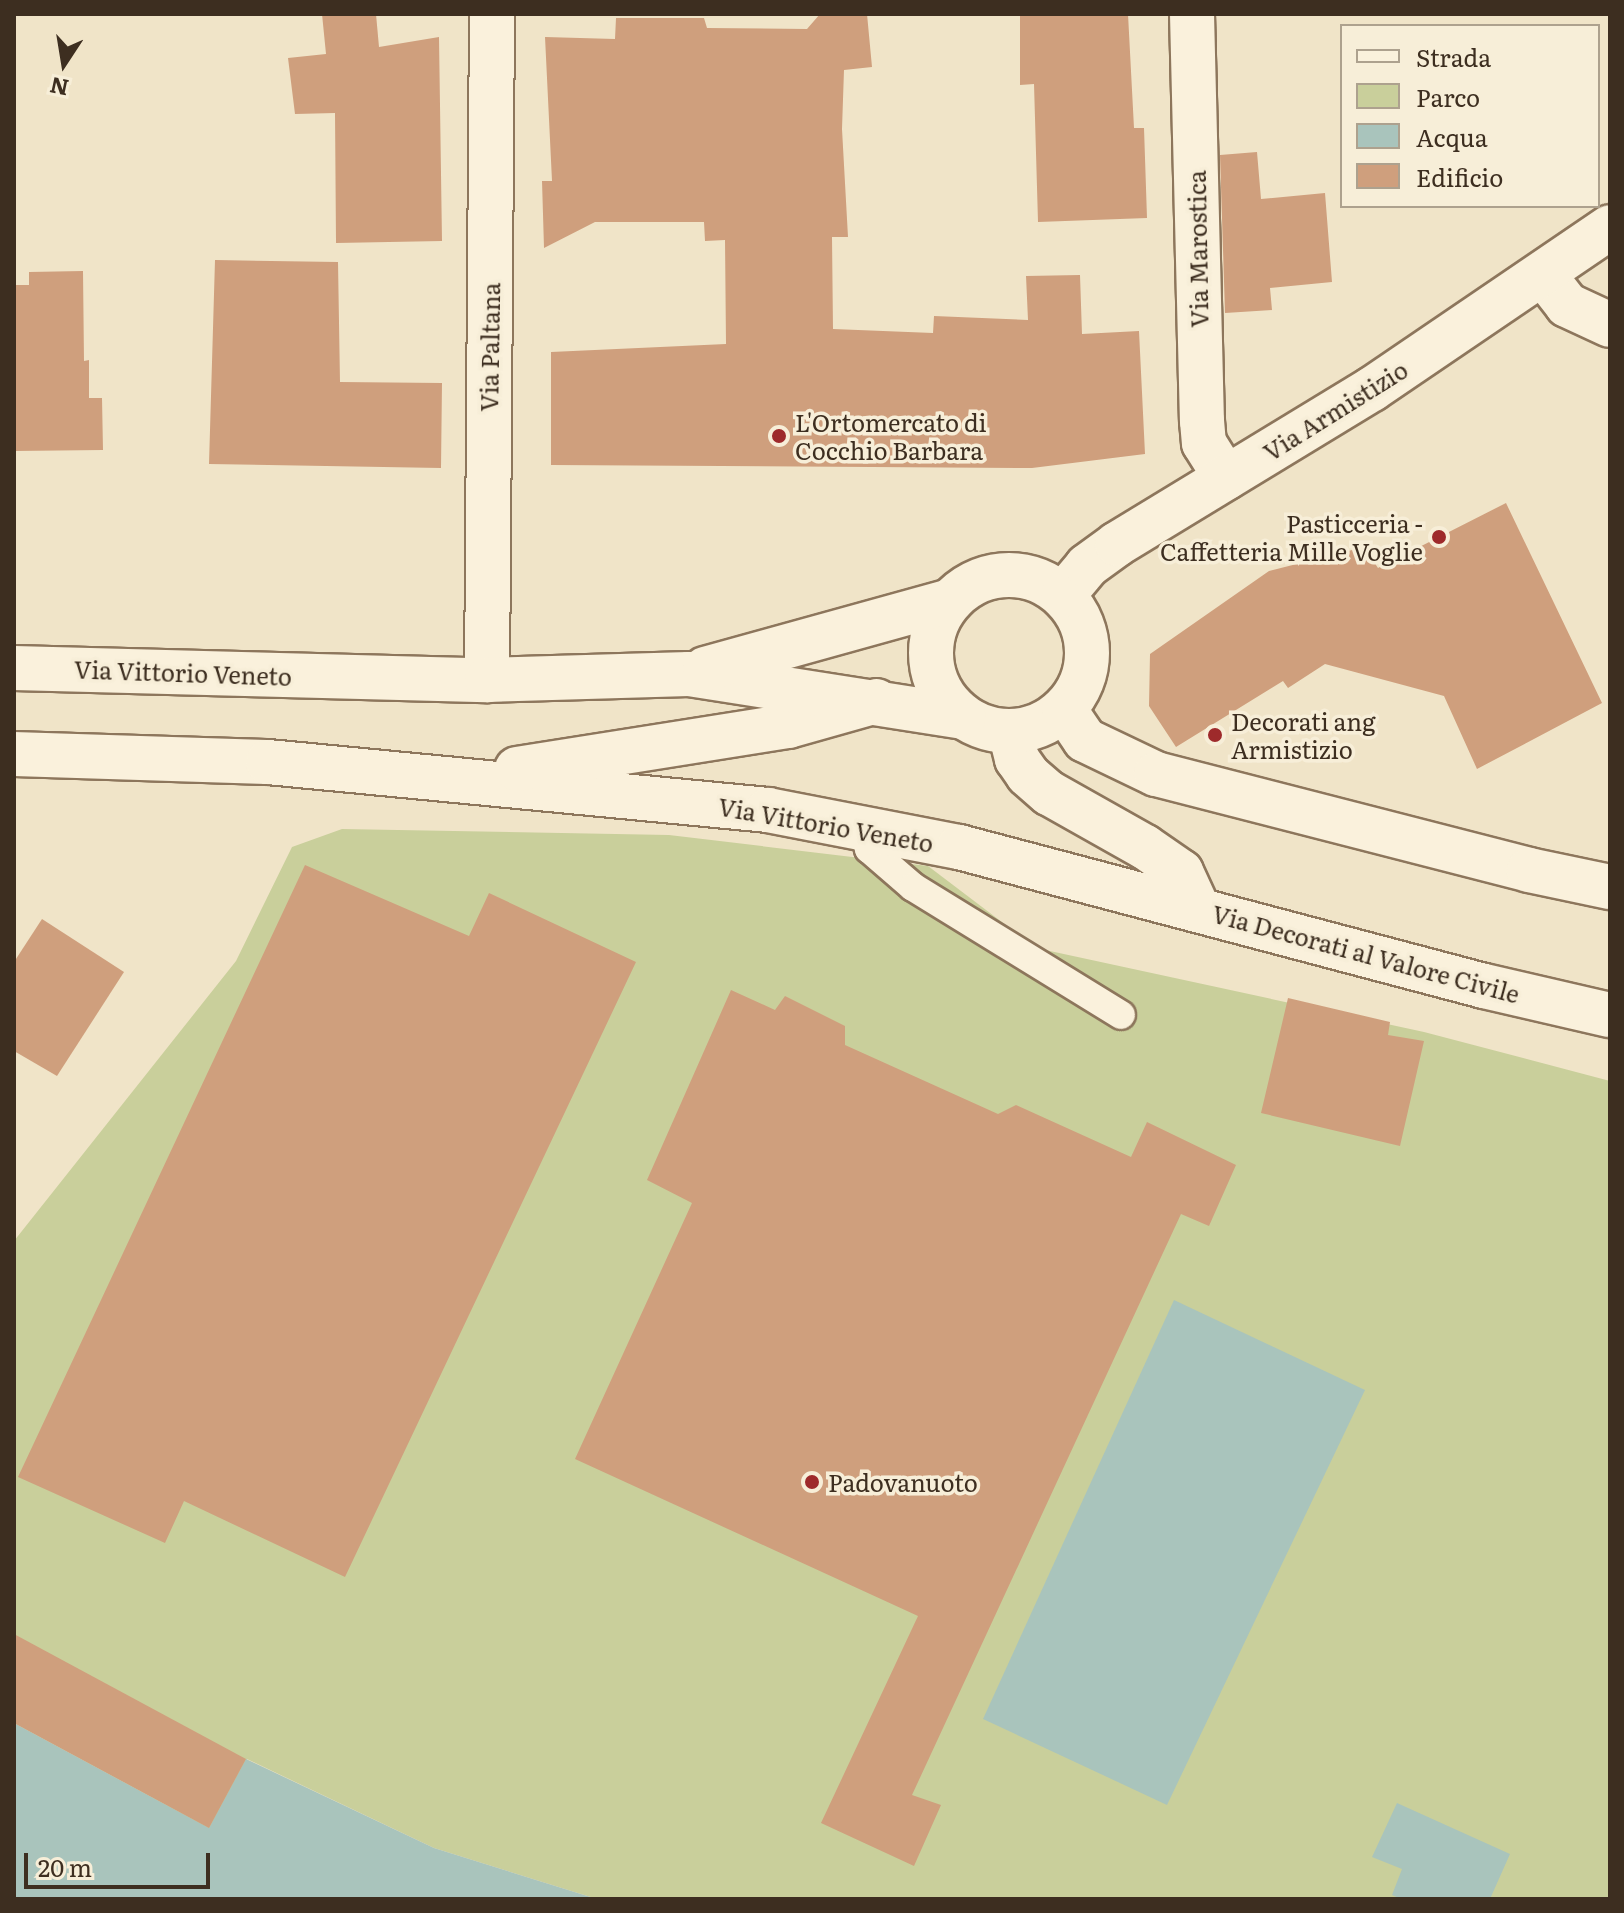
<!DOCTYPE html>
<html>
<head>
<meta charset="utf-8">
<style>
  body { margin:0 }
  #map { position:relative; width:1624px; height:1913px; overflow:hidden; background:#f0e4c8; font-family:Literata,serif }
  div>[style] { position:absolute }
  .green>* { inset:0; background:#c9cf9b }
  .water>* { inset:0; background:#a9c4bc }
  .building>* { inset:0; background:#cf9f7d }
  .roads { filter:drop-shadow(2px 0 #8d765c) drop-shadow(-2px 0 #8d765c) drop-shadow(0 2px #8d765c) drop-shadow(0 -2px #8d765c) }
  .lane>* { height:28px; margin:-14px; padding:0 14px; transform-origin:14px; border-radius:14px; background:#faf1dc }
  .street>* { height:44px; margin:-22px; padding:0 22px; transform-origin:22px; border-radius:22px; background:#faf1dc }
  .secondary>* { height:44px; margin:-22px; padding:0 22px; transform-origin:22px; border-radius:22px; background:#faf1dc }
  .secondary>.ring { margin:-22px; padding:0; box-sizing:content-box; background:none; border:44px solid #faf1dc; border-radius:50% }
  .dots>* { width:22px; height:22px; translate:-50% -50%; box-sizing:border-box; border:4px solid #f7eed8; border-radius:50% }
  span { translate:-50% -50%; white-space:nowrap; text-align:center; line-height:1.15; -webkit-text-stroke:7px #f7eed8; paint-order:stroke }
  .street-label { font-size:24px; color:#3d2e20 }
  .poi-label { font-size:24px; color:#3d2e20 }
  .left { translate:0 -50%; text-align:left }
  .right { translate:-100% -50%; text-align:right }
  .frame { position:absolute; inset:0; border:16px solid #3d2e20; pointer-events:none }
  .legend { position:absolute; left:1340px; top:24px; width:260px; height:184px; box-sizing:border-box; background:#f7eed8; border:2px solid #ada18e; margin:0; padding:10px 14px; list-style:none; font-size:24px; color:#3d2e20 }
  .legend li { display:flex; align-items:center; gap:16px; height:40px }
  .legend b { width:40px; border:2px solid #ada18e }
  .north { position:absolute; left:24px; top:24px; width:80px; height:80px; -webkit-text-stroke:6px #f7eed8; paint-order:stroke; rotate:192deg; font-size:22px; font-weight:700; line-height:32px; text-align:center; color:#3d2e20 }
  .north::after { content:''; display:block; margin:auto; width:28px; height:36px; background:#3d2e20; clip-path:polygon(50% 0,100% 100%,50% 72%,0 100%) }
  .scale { position:absolute; left:24px; top:1853px; width:186px; height:36px; box-sizing:border-box; border:4px solid #3d2e20; border-top:0; padding-left:10px; font-size:24px; line-height:28px; white-space:nowrap; color:#3d2e20; -webkit-text-stroke:6px #f7eed8; paint-order:stroke }
</style>
</head>
<body>
<div id="map">
  <div class="green">
    <div style="clip-path:polygon(342px 829px,669px 835px,928px 866px,1036px 948px,1424px 1032px,1610px 1081px,1610px 1899px,597px 1899px,434px 1848px,247px 1759px,237px 1778px,434px 1856px,14px 1899px,14px 1725px,207px 1827px,14px 1723px,14px 1241px,236px 961px,292px 847px)"></div>
  </div>
  <div class="water">
    <div style="clip-path:polygon(1174px 1300px,1365px 1390px,1167px 1805px,983px 1719px)"></div>
    <div style="clip-path:polygon(14px 1723px,209px 1828px,246px 1759px,434px 1848px,597px 1899px,14px 1899px)"></div>
    <div style="clip-path:polygon(1397px 1803px,1510px 1854px,1490px 1899px,1401px 1899px,1392px 1895px,1402px 1869px,1372px 1857px)"></div>
  </div>
  <div class="building">
    <div style="clip-path:polygon(322px 14px,376px 14px,379px 47px,439px 37px,442px 241px,336px 243px,335px 113px,295px 114px,288px 58px,326px 54px)"></div>
    <div style="clip-path:polygon(820px 14px,867px 14px,872px 67px,844px 70px,842px 129px,848px 237px,832px 237px,833px 329px,933px 333px,934px 316px,1028px 320px,1026px 276px,1080px 275px,1082px 334px,1139px 331px,1145px 454px,1032px 468px,551px 465px,551px 352px,726px 344px,725px 240px,705px 241px,704px 222px,595px 222px,544px 248px,542px 181px,552px 181px,545px 37px,615px 39px,616px 18px,704px 18px,707px 28px,807px 29px)"></div>
    <div style="clip-path:polygon(1020px 14px,1128px 14px,1134px 128px,1144px 128px,1147px 218px,1038px 222px,1034px 84px,1020px 85px)"></div>
    <div style="clip-path:polygon(1257px 152px,1261px 199px,1325px 193px,1332px 282px,1270px 288px,1272px 310px,1225px 313px,1220px 155px)"></div>
    <div style="clip-path:polygon(215px 260px,338px 262px,340px 382px,442px 383px,441px 468px,209px 464px)"></div>
    <div style="clip-path:polygon(83px 271px,84px 361px,89px 360px,89px 398px,102px 398px,103px 450px,14px 451px,14px 285px,29px 285px,29px 272px)"></div>
    <div style="clip-path:polygon(1506px 503px,1602px 703px,1477px 769px,1444px 696px,1325px 664px,1288px 688px,1283px 681px,1176px 747px,1149px 706px,1150px 654px,1269px 571px,1364px 547px,1378px 568px)"></div>
    <div style="clip-path:polygon(305px 865px,469px 936px,489px 893px,636px 962px,345px 1577px,184px 1501px,165px 1543px,18px 1477px)"></div>
    <div style="clip-path:polygon(42px 919px,124px 972px,57px 1076px,14px 1051px,14px 962px)"></div>
    <div style="clip-path:polygon(731px 990px,775px 1010px,785px 996px,845px 1026px,845px 1045px,998px 1114px,1016px 1105px,1131px 1157px,1147px 1122px,1236px 1165px,1209px 1226px,1181px 1214px,912px 1795px,941px 1805px,914px 1866px,821px 1823px,918px 1616px,575px 1459px,692px 1203px,647px 1180px)"></div>
    <div style="clip-path:polygon(1288px 998px,1390px 1022px,1388px 1035px,1424px 1041px,1400px 1146px,1261px 1113px)"></div>
    <div style="clip-path:polygon(14px 1634px,246px 1759px,209px 1828px,14px 1723px)"></div>
  </div>
  <div class="roads">
    <div class="lane">
      <div style="left:863px;top:828px;width:22px;rotate:74deg"></div>
      <div style="left:869px;top:849px;width:58px;rotate:40.8deg"></div>
      <div style="left:913px;top:887px;width:244px;rotate:31.6deg"></div>
    </div>
    <div class="street">
      <div style="left:1192px;top:14px;width:407px;rotate:88.6deg"></div>
      <div style="left:1202px;top:421px;width:22px;rotate:85deg"></div>
      <div style="left:1204px;top:443px;width:41px;rotate:57.8deg"></div>
      <div style="left:1543px;top:274px;width:39px;rotate:52deg"></div>
      <div style="left:1567px;top:305px;width:47px;rotate:24.9deg"></div>
      <div style="left:487px;top:680px;width:666px;rotate:-89.57deg"></div>
      <div style="left:1010px;top:731px;width:29px;rotate:76deg"></div>
      <div style="left:1017px;top:759px;width:19px;rotate:55deg"></div>
      <div style="left:1028px;top:775px;width:28px;rotate:41deg"></div>
      <div style="left:1049px;top:793px;width:110px;rotate:29.4deg"></div>
      <div style="left:1145px;top:847px;width:44px;rotate:34.8deg"></div>
      <div style="left:1181px;top:872px;width:41px;rotate:65.3deg"></div>
      <div style="left:14px;top:754px;width:254px;rotate:1.8deg"></div>
      <div style="left:268px;top:762px;width:502px;rotate:5.48deg"></div>
      <div style="left:768px;top:810px;width:195px;rotate:11deg"></div>
      <div style="left:959px;top:847px;width:543px;rotate:14.83deg"></div>
      <div style="left:1484px;top:986px;width:129px;rotate:13deg"></div>
      <div style="left:517px;top:769px;width:274px;rotate:-9deg"></div>
      <div style="left:788px;top:726px;width:92px;rotate:-15.7deg"></div>
    </div>
    <div class="secondary">
      <div class="ring" style="left:931px;top:575px;width:112px;height:112px"></div>
      <div style="left:1063px;top:595px;width:38px;rotate:-50deg"></div>
      <div style="left:1087px;top:566px;width:37px;rotate:-36deg"></div>
      <div style="left:1117px;top:544px;width:298px;rotate:-31.3deg"></div>
      <div style="left:1372px;top:389px;width:288px;rotate:-34.2deg"></div>
      <div style="left:14px;top:668px;width:473px;rotate:1.5deg"></div>
      <div style="left:487px;top:680px;width:202px;rotate:-1.7deg"></div>
      <div style="left:689px;top:674px;width:278px;rotate:8.9deg"></div>
      <div style="left:705px;top:669px;width:254px;rotate:-15.5deg"></div>
      <div style="left:1064px;top:709px;width:37px;rotate:56deg"></div>
      <div style="left:1085px;top:740px;width:79px;rotate:25.6deg"></div>
      <div style="left:1156px;top:774px;width:385px;rotate:14.4deg"></div>
      <div style="left:1529px;top:870px;width:83px;rotate:11.9deg"></div>
    </div>
  </div>
  <div class="dots">
    <div style="left:779px;top:436px;background:#9e2a2b"></div>
    <div style="left:1439px;top:537px;background:#9e2a2b"></div>
    <div style="left:1215px;top:735px;background:#9e2a2b"></div>
    <div style="left:812px;top:1482px;background:#9e2a2b"></div>
  </div>
  <div class="street-label">
    <span style="left:1197px;top:249px;rotate:-91deg">Via Marostica</span>
    <span style="left:489px;top:347px;rotate:-89deg">Via Paltana</span>
    <span style="left:1335px;top:410px;rotate:-32deg">Via Armistizio</span>
    <span style="left:183px;top:672px;rotate:2deg">Via Vittorio Veneto</span>
    <span style="left:826px;top:824px;rotate:10deg">Via Vittorio Veneto</span>
    <span style="left:1366px;top:953px;rotate:15deg">Via Decorati al Valore Civile</span>
  </div>
  <div class="poi-label">
    <span class="left" style="left:795px;top:436px">L'Ortomercato di<br>Cocchio Barbara</span>
    <span class="right" style="left:1423px;top:537px">Pasticceria -<br>Caffetteria Mille Voglie</span>
    <span class="left" style="left:1231px;top:735px">Decorati ang<br>Armistizio</span>
    <span class="left" style="left:828px;top:1482px">Padovanuoto</span>
  </div>
  <div class="frame"></div>
  <ul class="legend">
  <li><b style="height:10px;background:#faf1dc"></b>Strada</li>
  <li><b style="height:22px;background:#c9cf9b"></b>Parco</li>
  <li><b style="height:22px;background:#a9c4bc"></b>Acqua</li>
  <li><b style="height:22px;background:#cf9f7d"></b>Edificio</li>
  </ul>
  <div class="north">N</div>
  <div class="scale">20 m</div>
</div>
</body>
</html>
